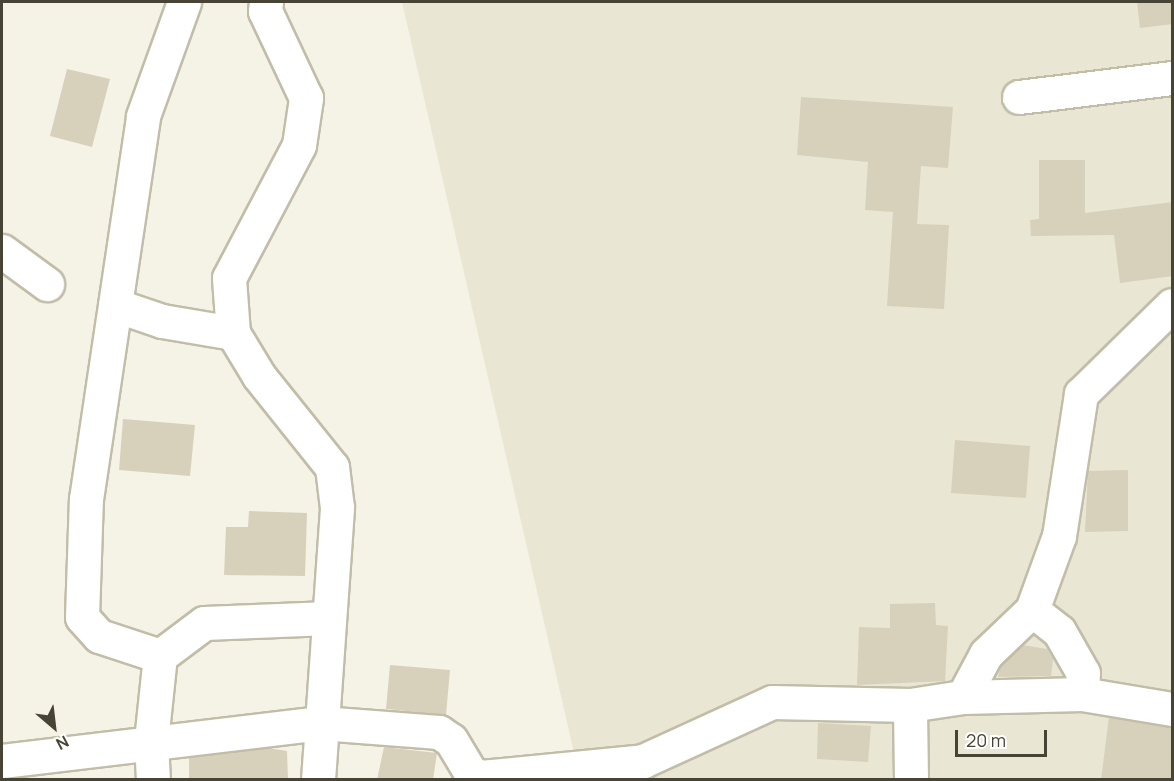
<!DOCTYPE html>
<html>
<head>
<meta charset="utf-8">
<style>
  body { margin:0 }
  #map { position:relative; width:1174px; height:781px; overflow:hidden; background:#f5f3e6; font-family:Manrope,sans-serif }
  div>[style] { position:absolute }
  .residential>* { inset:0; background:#e9e6d4 }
  .building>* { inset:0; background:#d7d1bb }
  .roads { filter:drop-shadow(2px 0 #c1bda8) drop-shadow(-2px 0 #c1bda8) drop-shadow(0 2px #c1bda8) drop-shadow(0 -2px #c1bda8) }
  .minor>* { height:33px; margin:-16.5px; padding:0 16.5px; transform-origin:16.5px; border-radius:16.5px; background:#fff }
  span { translate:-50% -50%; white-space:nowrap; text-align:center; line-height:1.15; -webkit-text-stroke:6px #fff; paint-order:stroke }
  .frame { position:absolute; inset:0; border:3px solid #484435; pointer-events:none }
  .north { position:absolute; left:24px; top:697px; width:60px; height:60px; -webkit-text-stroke:4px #fff; paint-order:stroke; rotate:152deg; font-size:16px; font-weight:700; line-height:24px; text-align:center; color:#484435 }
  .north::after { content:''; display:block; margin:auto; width:21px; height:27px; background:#484435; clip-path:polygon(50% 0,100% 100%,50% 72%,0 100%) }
  .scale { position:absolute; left:955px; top:730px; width:92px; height:27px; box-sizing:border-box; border:3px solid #484435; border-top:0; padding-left:8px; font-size:18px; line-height:21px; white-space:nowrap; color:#484435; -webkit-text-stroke:4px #fff; paint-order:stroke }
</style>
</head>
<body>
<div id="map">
  <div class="residential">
    <div style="clip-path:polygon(402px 2px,1172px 2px,1172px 779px,580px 779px)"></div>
  </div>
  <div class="building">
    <div style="clip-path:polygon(1137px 2px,1173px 2px,1173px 24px,1140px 28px)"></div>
    <div style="clip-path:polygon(67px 69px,110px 79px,92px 147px,50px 136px)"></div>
    <div style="clip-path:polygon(801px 97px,953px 107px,948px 168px,921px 166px,917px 224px,949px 225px,944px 309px,887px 306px,893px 212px,865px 210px,868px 162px,797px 155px)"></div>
    <div style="clip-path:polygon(1039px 160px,1085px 160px,1085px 213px,1173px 202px,1173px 276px,1120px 283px,1114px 235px,1031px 236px,1030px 220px,1039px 219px)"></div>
    <div style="clip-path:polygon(123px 419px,195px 425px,190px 476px,119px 470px)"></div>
    <div style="clip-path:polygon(955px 440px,1030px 446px,1026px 498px,951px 493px)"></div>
    <div style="clip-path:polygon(1128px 470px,1128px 531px,1085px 532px,1088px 471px)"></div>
    <div style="clip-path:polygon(249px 511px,307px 513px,305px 576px,224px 575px,226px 527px,248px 527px)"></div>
    <div style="clip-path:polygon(935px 603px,936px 625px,948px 626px,945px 681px,857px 685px,859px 627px,890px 628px,890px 604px)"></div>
    <div style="clip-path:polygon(1023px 645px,1047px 649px,1053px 659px,1051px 676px,998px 677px,1001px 665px)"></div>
    <div style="clip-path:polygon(390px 665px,450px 670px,446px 715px,386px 709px)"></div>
    <div style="clip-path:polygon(1109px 717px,1173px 727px,1173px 780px,1101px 780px)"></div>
    <div style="clip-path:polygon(818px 723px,871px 726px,868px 762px,817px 759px)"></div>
    <div style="clip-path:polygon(384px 747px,437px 753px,433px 780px,377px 780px)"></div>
    <div style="clip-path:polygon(268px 748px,287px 751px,288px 780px,189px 780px,189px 758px)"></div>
  </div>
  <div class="roads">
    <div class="minor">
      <div style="left:1019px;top:97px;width:154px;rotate:-7.1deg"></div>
      <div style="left:2px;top:251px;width:56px;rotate:36.3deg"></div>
      <div style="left:115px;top:305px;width:50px;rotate:18.8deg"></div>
      <div style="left:162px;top:321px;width:72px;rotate:9.6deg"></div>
      <div style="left:233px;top:333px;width:50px;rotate:58.8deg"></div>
      <div style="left:259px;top:376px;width:117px;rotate:51.3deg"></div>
      <div style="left:332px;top:467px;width:41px;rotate:83deg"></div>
      <div style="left:337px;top:508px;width:273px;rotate:94deg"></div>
      <div style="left:233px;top:333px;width:55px;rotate:-94.2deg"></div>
      <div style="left:229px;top:278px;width:150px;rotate:-62.2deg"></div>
      <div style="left:299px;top:145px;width:48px;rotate:-81.5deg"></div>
      <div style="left:306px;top:98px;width:96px;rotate:-115.2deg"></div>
      <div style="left:265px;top:11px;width:9px;rotate:-84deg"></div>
      <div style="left:1032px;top:610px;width:34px;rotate:38deg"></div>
      <div style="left:1059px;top:631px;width:48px;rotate:60.3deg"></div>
      <div style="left:1083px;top:673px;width:21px;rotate:93deg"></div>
      <div style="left:1082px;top:694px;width:91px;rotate:9.5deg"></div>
      <div style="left:160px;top:656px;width:55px;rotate:-36.9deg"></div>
      <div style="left:204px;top:623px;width:125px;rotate:-2.3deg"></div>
      <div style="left:963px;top:697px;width:119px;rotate:-1.4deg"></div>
      <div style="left:2px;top:761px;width:321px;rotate:-6.8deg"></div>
      <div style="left:321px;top:723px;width:118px;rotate:4.4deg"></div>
      <div style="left:439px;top:732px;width:14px;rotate:34deg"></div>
      <div style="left:451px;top:740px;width:39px;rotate:59deg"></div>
      <div style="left:471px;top:773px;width:11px;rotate:22deg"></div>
      <div style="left:481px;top:777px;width:163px;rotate:-5.6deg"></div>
      <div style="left:643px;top:761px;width:142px;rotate:-24.6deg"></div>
      <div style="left:772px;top:702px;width:138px;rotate:1.2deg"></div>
      <div style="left:153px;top:780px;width:39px;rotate:-93deg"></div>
      <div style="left:151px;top:741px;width:85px;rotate:-84deg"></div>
      <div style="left:160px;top:656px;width:64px;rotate:-161.8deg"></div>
      <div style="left:99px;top:636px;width:25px;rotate:-132deg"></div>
      <div style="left:82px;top:617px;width:118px;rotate:-88.1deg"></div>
      <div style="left:86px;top:499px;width:387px;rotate:-81.5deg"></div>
      <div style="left:143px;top:116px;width:121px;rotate:-70.2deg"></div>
      <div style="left:911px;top:780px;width:75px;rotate:-90.8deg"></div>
      <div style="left:910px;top:705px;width:54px;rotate:-8.6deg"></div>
      <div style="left:963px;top:697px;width:49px;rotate:-61.9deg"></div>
      <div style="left:986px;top:654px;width:64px;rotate:-43.7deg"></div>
      <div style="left:1032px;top:610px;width:79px;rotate:-70deg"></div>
      <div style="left:1059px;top:536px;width:144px;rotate:-81.2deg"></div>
      <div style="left:1081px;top:394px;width:127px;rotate:-44.4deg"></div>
    </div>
  </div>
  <div class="frame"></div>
  <div class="north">N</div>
  <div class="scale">20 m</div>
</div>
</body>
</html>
